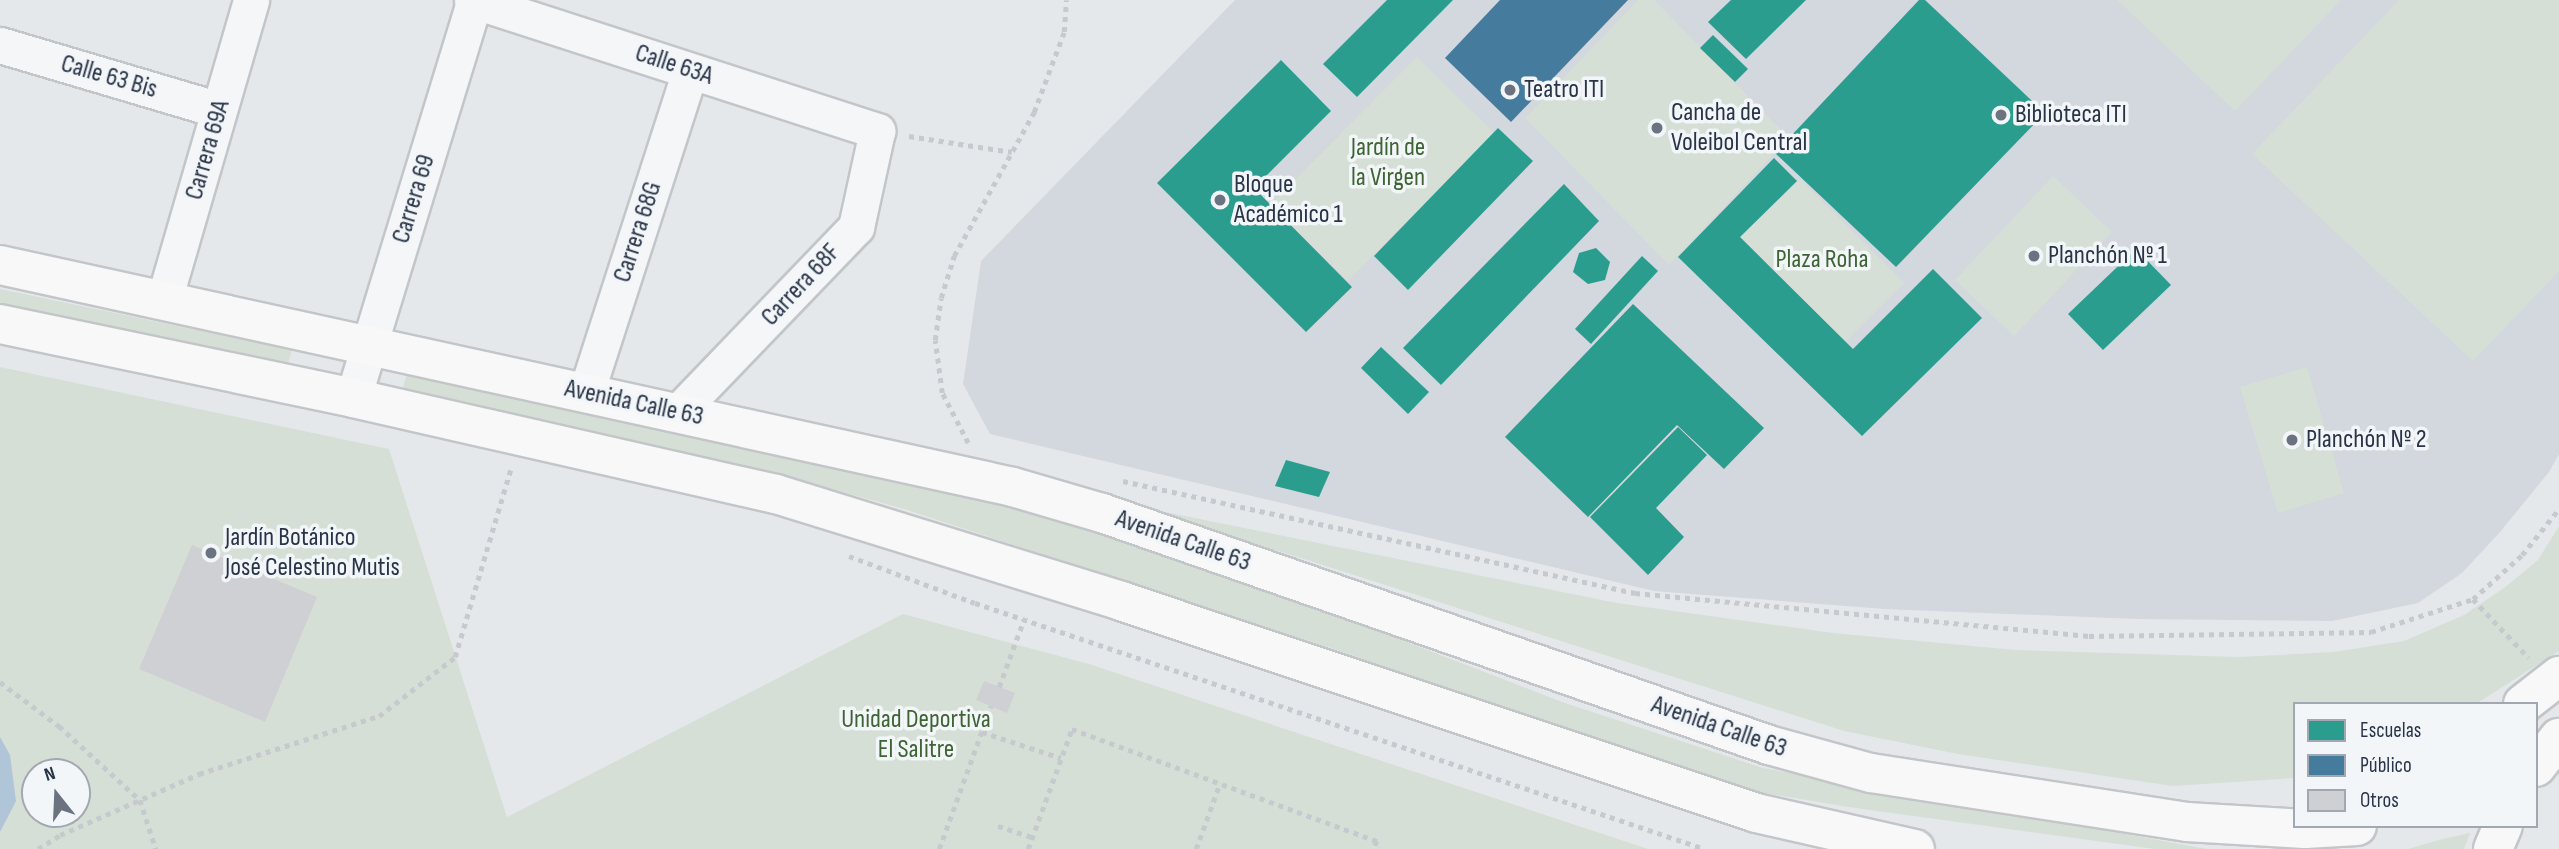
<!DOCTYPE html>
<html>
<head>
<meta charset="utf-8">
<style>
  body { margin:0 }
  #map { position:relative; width:2559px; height:849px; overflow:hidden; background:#e5e8eb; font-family:"Sofia Sans Condensed",sans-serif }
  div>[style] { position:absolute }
  .built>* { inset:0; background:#d3d7de }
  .green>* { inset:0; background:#d6dfd5 }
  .water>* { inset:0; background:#b1c5d8 }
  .schools>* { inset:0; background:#2a9d8f }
  .public>* { inset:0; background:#457b9d }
  .building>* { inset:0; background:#ced0d3 }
  .path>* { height:4.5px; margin-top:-2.25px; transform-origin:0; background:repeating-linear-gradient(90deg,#c6c9cd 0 5px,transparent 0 10px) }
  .roads { filter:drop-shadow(2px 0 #c3c6c9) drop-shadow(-2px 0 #c3c6c9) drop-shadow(0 2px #c3c6c9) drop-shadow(0 -2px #c3c6c9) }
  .minor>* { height:35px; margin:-17.5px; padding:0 17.5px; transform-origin:17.5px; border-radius:17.5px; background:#f5f6f7 }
  .major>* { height:38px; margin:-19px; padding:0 19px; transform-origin:19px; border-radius:19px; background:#f8f8f9 }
  .dots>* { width:19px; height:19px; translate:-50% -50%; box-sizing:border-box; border:4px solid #f3f6f9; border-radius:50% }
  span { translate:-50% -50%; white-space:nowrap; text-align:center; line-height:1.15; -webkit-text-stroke:7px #f3f6f9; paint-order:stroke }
  .street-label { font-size:26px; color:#293447 }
  .poi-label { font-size:26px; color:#293447 }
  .left { translate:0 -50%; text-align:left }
  .park-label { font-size:26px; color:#3e6434 }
  .legend { position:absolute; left:2293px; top:702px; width:245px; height:126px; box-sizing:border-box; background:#f3f6f9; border:2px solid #a2a8b2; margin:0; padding:9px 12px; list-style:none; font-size:21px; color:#293447 }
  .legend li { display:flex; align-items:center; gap:14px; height:35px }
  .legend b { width:35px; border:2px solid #a2a8b2 }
  .north { position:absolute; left:21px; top:758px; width:70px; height:70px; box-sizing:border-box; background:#f3f6f9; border:2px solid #a2a8b2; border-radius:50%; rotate:342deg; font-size:19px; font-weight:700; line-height:28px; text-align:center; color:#293447 }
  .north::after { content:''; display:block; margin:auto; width:24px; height:32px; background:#6b7380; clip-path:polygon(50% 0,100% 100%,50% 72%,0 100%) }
</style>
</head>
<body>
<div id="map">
  <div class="built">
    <div style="clip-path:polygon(1235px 0,2559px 0,2559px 454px,2549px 472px,2500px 532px,2462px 573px,2418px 603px,2332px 621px,2137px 619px,1885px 609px,1654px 591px,990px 434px,963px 384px,981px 261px)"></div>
  </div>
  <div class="green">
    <div style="clip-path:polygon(1638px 0,1654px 0,1789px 138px,1669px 265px,1525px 118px)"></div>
    <div style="clip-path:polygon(2117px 0,2341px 0,2235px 111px)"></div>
    <div style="clip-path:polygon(2399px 0,2559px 0,2559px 271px,2473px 361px,2252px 154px)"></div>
    <div style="clip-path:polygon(1417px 57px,1494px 133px,1348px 281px,1270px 205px)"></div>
    <div style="clip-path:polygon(2053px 176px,2112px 232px,2014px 336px,1955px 280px)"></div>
    <div style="clip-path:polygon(1800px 179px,1904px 283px,1845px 342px,1740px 238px)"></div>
    <div style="clip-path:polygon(0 289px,292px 350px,288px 364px,0 314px)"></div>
    <div style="clip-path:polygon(evenodd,0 367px,389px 449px,507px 817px,903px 614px,1089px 664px,1648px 849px,0 849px,0 367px,35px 772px,77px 772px,77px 814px,35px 814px,35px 772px)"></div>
    <div style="clip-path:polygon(2307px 367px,2344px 493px,2278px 513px,2240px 387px)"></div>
    <div style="clip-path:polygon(407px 373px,1022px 508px,1287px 596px,1565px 703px,1763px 768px,2207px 849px,2155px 849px,1848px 807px,1752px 791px,1653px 761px,1343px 652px,904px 509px,762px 470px,402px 392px)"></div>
    <div style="clip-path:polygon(1140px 507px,1617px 603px,1833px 633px,2016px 650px,2239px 657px,2333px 652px,2404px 641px,2464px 615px,2504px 588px,2538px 560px,2559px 526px,2559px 651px,2476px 704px,2295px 704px,2295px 778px,2172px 786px,1958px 754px,1844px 731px)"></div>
    <div style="clip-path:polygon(2470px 833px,2464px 849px,2408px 849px,2439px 840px)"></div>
  </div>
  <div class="water">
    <div style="clip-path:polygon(0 737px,10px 755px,16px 801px,0 832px)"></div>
  </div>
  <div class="schools">
    <div style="clip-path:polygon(1387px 0,1453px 0,1357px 97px,1323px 64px)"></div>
    <div style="clip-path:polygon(1731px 0,1806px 0,1746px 59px,1708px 22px)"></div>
    <div style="clip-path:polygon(1919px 0,1925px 0,2045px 113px,1896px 267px,1775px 153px)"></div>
    <div style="clip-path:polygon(1713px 35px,1748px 69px,1735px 82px,1700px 48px)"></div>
    <div style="clip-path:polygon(1281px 60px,1331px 111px,1254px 188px,1352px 287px,1306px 332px,1157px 183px)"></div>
    <div style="clip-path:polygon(1498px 128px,1533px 161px,1408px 290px,1374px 256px)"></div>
    <div style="clip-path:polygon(1774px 158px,1797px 181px,1740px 237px,1853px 349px,1933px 269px,1982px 318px,1862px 436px,1678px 257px)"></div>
    <div style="clip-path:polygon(1564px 184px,1599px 221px,1441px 385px,1403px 348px)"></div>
    <div style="clip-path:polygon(1596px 248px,1610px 262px,1605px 280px,1588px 284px,1573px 272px,1579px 253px)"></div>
    <div style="clip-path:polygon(2136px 249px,2171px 285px,2103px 350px,2068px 314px)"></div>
    <div style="clip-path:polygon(1642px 256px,1658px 271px,1591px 344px,1575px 329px)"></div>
    <div style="clip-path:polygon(1633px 304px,1764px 428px,1724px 469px,1677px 425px,1588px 517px,1505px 437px)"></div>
    <div style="clip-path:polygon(1381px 347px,1429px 392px,1408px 414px,1361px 368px)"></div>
    <div style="clip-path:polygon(1678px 427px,1707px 455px,1656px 508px,1684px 537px,1648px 575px,1590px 517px)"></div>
    <div style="clip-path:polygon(1286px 460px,1330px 472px,1319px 497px,1275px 486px)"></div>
  </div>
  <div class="public">
    <div style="clip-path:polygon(1500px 0,1628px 0,1511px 122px,1445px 58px)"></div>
  </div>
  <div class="building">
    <div style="clip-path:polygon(192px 545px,317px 597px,265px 722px,139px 669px)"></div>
    <div style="clip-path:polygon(984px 681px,1015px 693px,1007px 713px,976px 700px)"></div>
  </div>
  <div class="path">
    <div style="left:909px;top:136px;width:104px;rotate:8.8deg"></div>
    <div style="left:968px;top:443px;width:56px;rotate:-117.5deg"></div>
    <div style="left:942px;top:393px;width:53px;rotate:-97.5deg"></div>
    <div style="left:935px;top:340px;width:42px;rotate:-81.9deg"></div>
    <div style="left:941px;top:298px;width:44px;rotate:-72.8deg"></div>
    <div style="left:954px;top:256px;width:165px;rotate:-60.9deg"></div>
    <div style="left:1034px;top:112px;width:85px;rotate:-69.4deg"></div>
    <div style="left:1064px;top:32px;width:32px;rotate:-86deg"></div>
    <div style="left:1123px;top:481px;width:524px;rotate:12.34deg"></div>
    <div style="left:1635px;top:593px;width:456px;rotate:5.4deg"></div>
    <div style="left:2089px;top:636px;width:282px;rotate:-0.8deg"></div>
    <div style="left:2371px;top:632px;width:107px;rotate:-17.9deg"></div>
    <div style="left:2473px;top:599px;width:66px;rotate:-41.9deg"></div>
    <div style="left:2522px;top:555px;width:59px;rotate:-51.2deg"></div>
    <div style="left:849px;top:556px;width:134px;rotate:20.5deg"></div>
    <div style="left:975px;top:603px;width:770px;rotate:18.62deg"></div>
    <div style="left:2473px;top:599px;width:81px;rotate:46.5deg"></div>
    <div style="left:0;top:682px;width:74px;rotate:36.7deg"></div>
    <div style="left:59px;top:726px;width:110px;rotate:42.4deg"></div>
    <div style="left:140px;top:800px;width:52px;rotate:71.9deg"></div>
    <div style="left:999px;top:687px;width:72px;rotate:-69.8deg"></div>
    <div style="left:982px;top:732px;width:83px;rotate:18.2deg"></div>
    <div style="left:998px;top:826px;width:36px;rotate:18deg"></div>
    <div style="left:38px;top:849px;width:26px;rotate:-32deg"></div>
    <div style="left:60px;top:835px;width:152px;rotate:-23.7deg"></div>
    <div style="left:199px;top:774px;width:189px;rotate:-17.9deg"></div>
    <div style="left:379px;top:716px;width:96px;rotate:-37.8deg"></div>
    <div style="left:455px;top:657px;width:197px;rotate:-73.5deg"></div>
    <div style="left:939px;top:849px;width:152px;rotate:-70deg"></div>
    <div style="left:1028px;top:849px;width:128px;rotate:-69.9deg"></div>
    <div style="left:1072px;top:729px;width:325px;rotate:20.2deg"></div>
    <div style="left:1377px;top:841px;width:9px;rotate:111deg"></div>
    <div style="left:1196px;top:849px;width:70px;rotate:-70deg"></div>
  </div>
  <div class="roads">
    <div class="minor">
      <div style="left:472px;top:0;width:426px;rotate:17.9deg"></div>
      <div style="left:877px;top:131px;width:98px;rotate:102.3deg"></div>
      <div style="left:856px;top:227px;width:258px;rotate:133.9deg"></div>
      <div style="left:0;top:45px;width:228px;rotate:16.5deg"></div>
      <div style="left:164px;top:300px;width:312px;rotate:-73.8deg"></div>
      <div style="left:586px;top:393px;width:338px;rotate:-72.1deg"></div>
      <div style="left:353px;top:398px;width:416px;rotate:-73deg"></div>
    </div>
    <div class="major">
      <div style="left:0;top:265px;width:1037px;rotate:12.36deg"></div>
      <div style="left:1013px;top:487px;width:93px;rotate:16.3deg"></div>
      <div style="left:1102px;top:513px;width:706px;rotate:19.18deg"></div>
      <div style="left:1769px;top:745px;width:106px;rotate:15.4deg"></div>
      <div style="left:1871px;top:773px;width:320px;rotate:8.8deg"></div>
      <div style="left:2187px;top:822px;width:118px;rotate:3.4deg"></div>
      <div style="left:2305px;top:829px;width:52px;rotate:-3.3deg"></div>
      <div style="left:0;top:324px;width:361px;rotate:11.8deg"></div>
      <div style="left:353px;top:398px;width:434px;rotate:12.8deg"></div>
      <div style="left:776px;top:494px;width:361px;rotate:17.2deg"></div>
      <div style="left:1121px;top:601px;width:669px;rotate:18.46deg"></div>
      <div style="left:1756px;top:813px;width:163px;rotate:12.8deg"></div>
      <div style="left:2523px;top:704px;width:46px;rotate:-37.9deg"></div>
      <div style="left:2536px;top:767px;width:37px;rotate:-52deg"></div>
      <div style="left:2493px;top:849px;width:25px;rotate:-67deg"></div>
    </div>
  </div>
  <div class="dots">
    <div style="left:1510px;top:90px;background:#6b7380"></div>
    <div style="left:2001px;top:115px;background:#6b7380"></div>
    <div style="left:1657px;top:128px;background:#6b7380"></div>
    <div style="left:1220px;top:200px;background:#6b7380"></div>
    <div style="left:2034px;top:256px;background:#6b7380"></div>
    <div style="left:2292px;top:440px;background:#6b7380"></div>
    <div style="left:211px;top:553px;background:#6b7380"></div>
  </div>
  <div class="street-label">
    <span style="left:674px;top:65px;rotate:18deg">Calle 63A</span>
    <span style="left:109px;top:77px;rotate:16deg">Calle 63 Bis</span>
    <span style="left:208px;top:150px;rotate:-74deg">Carrera 69A</span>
    <span style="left:414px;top:199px;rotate:-73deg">Carrera 69</span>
    <span style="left:638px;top:232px;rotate:-72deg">Carrera 68G</span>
    <span style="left:801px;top:285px;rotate:-47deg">Carrera 68F</span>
    <span style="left:634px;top:403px;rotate:12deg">Avenida Calle 63</span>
    <span style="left:1183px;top:541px;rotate:19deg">Avenida Calle 63</span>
    <span style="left:1719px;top:727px;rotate:19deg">Avenida Calle 63</span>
  </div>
  <div class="poi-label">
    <span class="left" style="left:1524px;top:90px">Teatro ITI</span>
    <span class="left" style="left:1671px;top:128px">Cancha de<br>Voleibol Central</span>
    <span class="left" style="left:2015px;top:115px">Biblioteca ITI</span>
    <span class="left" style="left:1234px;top:200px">Bloque<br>Académico 1</span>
    <span class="left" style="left:2048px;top:256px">Planchón Nº 1</span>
    <span class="left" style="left:2306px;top:440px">Planchón Nº 2</span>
    <span class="left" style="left:225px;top:553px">Jardín Botánico<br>José Celestino Mutis</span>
  </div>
  <div class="park-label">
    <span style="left:1388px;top:163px">Jardín de<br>la Virgen</span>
    <span style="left:1822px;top:260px">Plaza Roha</span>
    <span style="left:916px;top:735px">Unidad Deportiva<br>El Salitre</span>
  </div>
  <ul class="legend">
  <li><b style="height:19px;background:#2a9d8f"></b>Escuelas</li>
  <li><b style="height:19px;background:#457b9d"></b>Público</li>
  <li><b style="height:19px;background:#ced0d3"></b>Otros</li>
  </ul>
  <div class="north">N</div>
</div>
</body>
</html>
